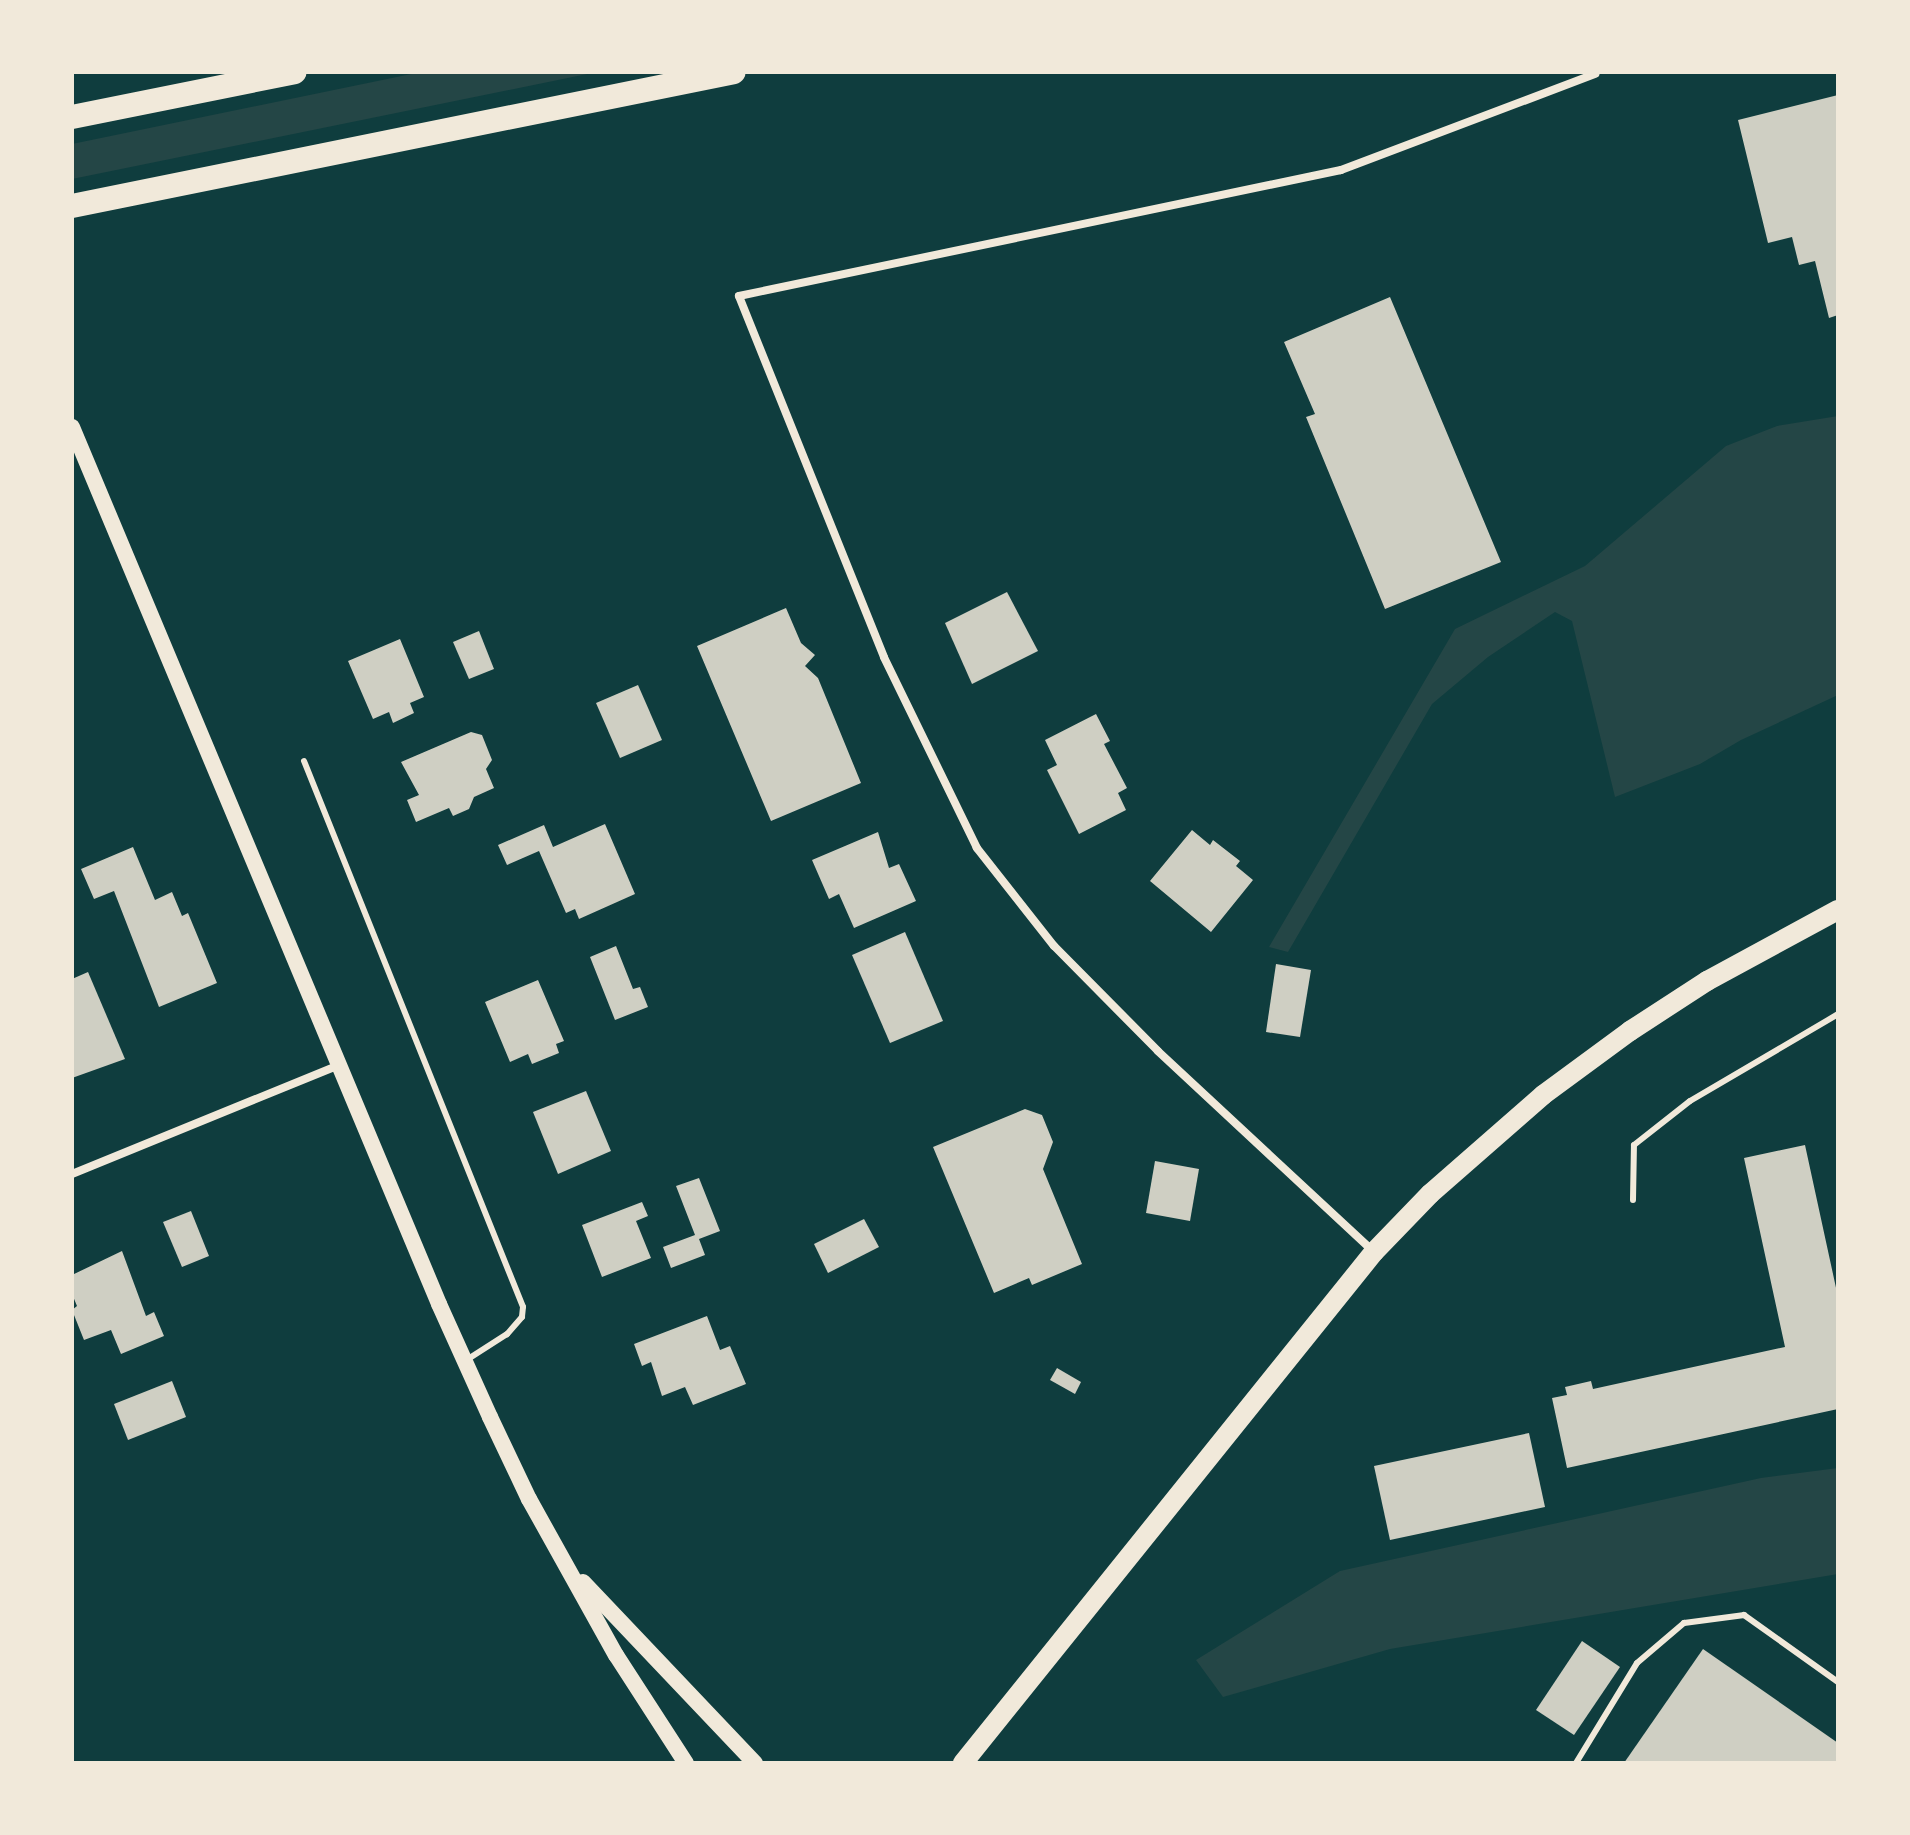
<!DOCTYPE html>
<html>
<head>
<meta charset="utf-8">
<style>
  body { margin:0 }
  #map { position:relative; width:1910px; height:1835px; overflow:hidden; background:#0f3d3e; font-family:"Sofia Sans Condensed",sans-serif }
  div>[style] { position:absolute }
  .green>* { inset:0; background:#244646 }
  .building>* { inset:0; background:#cfcfc3 }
  .service>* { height:6px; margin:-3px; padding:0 3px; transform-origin:3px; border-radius:3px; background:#f1e9da }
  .minor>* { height:8px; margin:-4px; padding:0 4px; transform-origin:4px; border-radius:4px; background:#f1e9da }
  .secondary>* { height:16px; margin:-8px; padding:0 8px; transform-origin:8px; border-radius:8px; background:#f1e9da }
  .primary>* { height:20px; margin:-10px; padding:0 10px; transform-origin:10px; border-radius:10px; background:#f1e9da }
  .motorway>* { height:24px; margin:-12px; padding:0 12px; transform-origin:12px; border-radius:12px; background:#f1e9da }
  span { translate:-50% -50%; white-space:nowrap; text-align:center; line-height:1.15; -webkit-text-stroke:6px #f1e9da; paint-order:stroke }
  .frame { position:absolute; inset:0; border:74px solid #f1e9da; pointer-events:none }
</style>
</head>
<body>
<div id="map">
  <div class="green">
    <div style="clip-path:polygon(421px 72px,597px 72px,72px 179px,72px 144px)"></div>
    <div style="clip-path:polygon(1838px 416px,1838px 695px,1741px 740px,1700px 764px,1615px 797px,1572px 621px,1555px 612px,1488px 657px,1432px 704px,1288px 952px,1269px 947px,1455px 629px,1585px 566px,1726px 446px,1777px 426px)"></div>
    <div style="clip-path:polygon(1838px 1468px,1838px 1574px,1390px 1649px,1223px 1697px,1196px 1660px,1340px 1571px,1761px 1478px)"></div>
  </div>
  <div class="building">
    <div style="clip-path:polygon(1838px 95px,1838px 315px,1829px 318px,1815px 261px,1799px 265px,1792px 237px,1768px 243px,1738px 120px)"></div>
    <div style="clip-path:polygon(1390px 297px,1501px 562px,1385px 609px,1306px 417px,1315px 414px,1284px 342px)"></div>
    <div style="clip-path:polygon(1007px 592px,1038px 651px,972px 684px,945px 623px)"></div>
    <div style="clip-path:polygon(786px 608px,801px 643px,815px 655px,805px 666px,818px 678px,861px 783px,771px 821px,697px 646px)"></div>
    <div style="clip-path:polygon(479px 631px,494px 669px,469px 679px,453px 642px)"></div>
    <div style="clip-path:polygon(400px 639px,424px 697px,410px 703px,414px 713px,393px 723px,389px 712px,373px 719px,348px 661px)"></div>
    <div style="clip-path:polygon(638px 685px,662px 740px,620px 758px,596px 703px)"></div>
    <div style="clip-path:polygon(1096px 714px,1110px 741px,1104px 744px,1127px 788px,1118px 793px,1126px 810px,1079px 834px,1047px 770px,1057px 765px,1045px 740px)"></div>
    <div style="clip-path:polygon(471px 732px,482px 735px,492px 760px,486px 769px,494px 788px,474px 797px,469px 809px,453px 816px,449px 808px,416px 822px,407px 800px,419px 795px,401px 762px)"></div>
    <div style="clip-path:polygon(605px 824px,635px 894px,579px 919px,575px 909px,566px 913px,539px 851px,507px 865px,498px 845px,544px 825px,553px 847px)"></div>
    <div style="clip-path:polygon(1192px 830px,1210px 845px,1213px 840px,1240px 861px,1236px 866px,1253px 880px,1211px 932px,1150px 881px)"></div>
    <div style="clip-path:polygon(878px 832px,889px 868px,899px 864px,916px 901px,854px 928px,839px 894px,829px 899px,812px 860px)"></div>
    <div style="clip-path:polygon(133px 847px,155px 900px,172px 892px,182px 916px,188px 913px,217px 983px,159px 1007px,114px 891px,94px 899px,81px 869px)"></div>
    <div style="clip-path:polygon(905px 932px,943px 1021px,890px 1043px,852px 955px)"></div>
    <div style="clip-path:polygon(616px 946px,633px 989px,640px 987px,648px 1007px,615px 1020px,590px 957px)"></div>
    <div style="clip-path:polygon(1276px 964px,1311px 970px,1300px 1037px,1266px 1032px)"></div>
    <div style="clip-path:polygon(88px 972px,125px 1059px,72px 1078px,72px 979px)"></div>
    <div style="clip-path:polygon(538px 980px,564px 1041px,556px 1044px,559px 1053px,532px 1064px,528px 1054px,510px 1062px,485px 1002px)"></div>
    <div style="clip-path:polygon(586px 1091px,611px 1151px,558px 1174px,533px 1112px)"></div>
    <div style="clip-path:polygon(1025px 1109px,1042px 1115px,1053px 1142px,1043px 1169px,1082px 1264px,1032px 1285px,1029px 1278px,994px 1293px,933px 1147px)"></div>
    <div style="clip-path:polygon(1805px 1145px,1838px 1297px,1838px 1409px,1567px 1468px,1552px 1398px,1567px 1395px,1565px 1387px,1591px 1381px,1593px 1389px,1785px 1347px,1744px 1158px)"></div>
    <div style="clip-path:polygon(1155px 1161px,1199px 1169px,1190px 1221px,1146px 1213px)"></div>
    <div style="clip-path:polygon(699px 1178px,720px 1231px,699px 1239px,705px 1255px,671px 1268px,663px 1247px,695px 1235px,676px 1186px)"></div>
    <div style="clip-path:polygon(642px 1202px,648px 1216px,636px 1221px,651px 1258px,602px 1277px,582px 1225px)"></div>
    <div style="clip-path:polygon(191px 1211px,209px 1256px,182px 1267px,163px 1222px)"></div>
    <div style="clip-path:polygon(864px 1219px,879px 1247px,828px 1273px,814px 1244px)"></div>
    <div style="clip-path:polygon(122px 1251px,146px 1316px,154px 1312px,164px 1336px,121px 1354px,111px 1330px,84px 1340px,72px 1310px,77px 1306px,72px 1294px,72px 1275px)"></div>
    <div style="clip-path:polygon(707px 1316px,720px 1350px,730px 1346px,746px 1384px,693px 1405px,685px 1387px,662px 1396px,651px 1362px,642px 1366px,634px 1344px)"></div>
    <div style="clip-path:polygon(1057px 1368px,1081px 1382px,1075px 1394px,1050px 1380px)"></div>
    <div style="clip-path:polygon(172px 1381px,186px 1417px,128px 1440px,114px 1404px)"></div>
    <div style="clip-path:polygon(1529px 1433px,1545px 1507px,1390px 1540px,1374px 1466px)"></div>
    <div style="clip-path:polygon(1582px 1641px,1620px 1667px,1574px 1735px,1536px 1710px)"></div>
    <div style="clip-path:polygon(1703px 1649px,1838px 1743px,1838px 1763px,1624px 1763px)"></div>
  </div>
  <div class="service">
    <div style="left:304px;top:761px;width:588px;rotate:68.14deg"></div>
    <div style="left:523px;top:1307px;width:10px;rotate:96deg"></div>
    <div style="left:522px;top:1317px;width:23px;rotate:131deg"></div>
    <div style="left:507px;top:1334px;width:50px;rotate:147.3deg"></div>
    <div style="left:1633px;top:1200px;width:55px;rotate:-89deg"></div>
    <div style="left:1634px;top:1145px;width:71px;rotate:-38.2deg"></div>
    <div style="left:1690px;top:1101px;width:172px;rotate:-30.4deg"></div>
    <div style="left:1576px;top:1763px;width:117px;rotate:-58.6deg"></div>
    <div style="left:1637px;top:1663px;width:62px;rotate:-40.4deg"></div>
    <div style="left:1684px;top:1623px;width:61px;rotate:-7.6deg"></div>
    <div style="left:1744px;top:1615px;width:115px;rotate:35.5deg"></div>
  </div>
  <div class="minor">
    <div style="left:72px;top:1174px;width:288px;rotate:-22.2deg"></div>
    <div style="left:1374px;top:1252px;width:295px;rotate:-137.1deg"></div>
    <div style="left:1158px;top:1051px;width:148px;rotate:-134.7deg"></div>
    <div style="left:1054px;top:946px;width:125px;rotate:-128.2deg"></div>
    <div style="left:977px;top:848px;width:212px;rotate:-116deg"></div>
    <div style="left:884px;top:657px;width:389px;rotate:-111.9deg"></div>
    <div style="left:739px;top:296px;width:615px;rotate:-11.82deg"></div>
    <div style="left:1341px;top:170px;width:272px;rotate:-20.7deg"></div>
  </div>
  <div class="secondary">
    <div style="left:72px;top:427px;width:951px;rotate:67.29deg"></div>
    <div style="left:439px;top:1304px;width:124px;rotate:65.7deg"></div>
    <div style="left:490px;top:1417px;width:91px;rotate:64.6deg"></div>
    <div style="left:529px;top:1499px;width:179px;rotate:60.9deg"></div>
    <div style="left:616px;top:1655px;width:129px;rotate:57.1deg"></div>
    <div style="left:583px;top:1582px;width:250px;rotate:46.5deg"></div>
  </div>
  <div class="primary">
    <div style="left:963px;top:1763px;width:656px;rotate:-51.19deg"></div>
    <div style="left:1374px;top:1252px;width:81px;rotate:-46deg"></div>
    <div style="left:1430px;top:1194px;width:150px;rotate:-41.2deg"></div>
    <div style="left:1543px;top:1095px;width:108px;rotate:-36.3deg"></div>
    <div style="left:1630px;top:1031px;width:92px;rotate:-33deg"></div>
    <div style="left:1707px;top:981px;width:149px;rotate:-28.5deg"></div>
  </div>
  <div class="motorway">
    <div style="left:72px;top:117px;width:227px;rotate:-11.4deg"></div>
    <div style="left:72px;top:206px;width:675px;rotate:-11.44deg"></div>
  </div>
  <div class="frame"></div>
</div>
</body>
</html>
